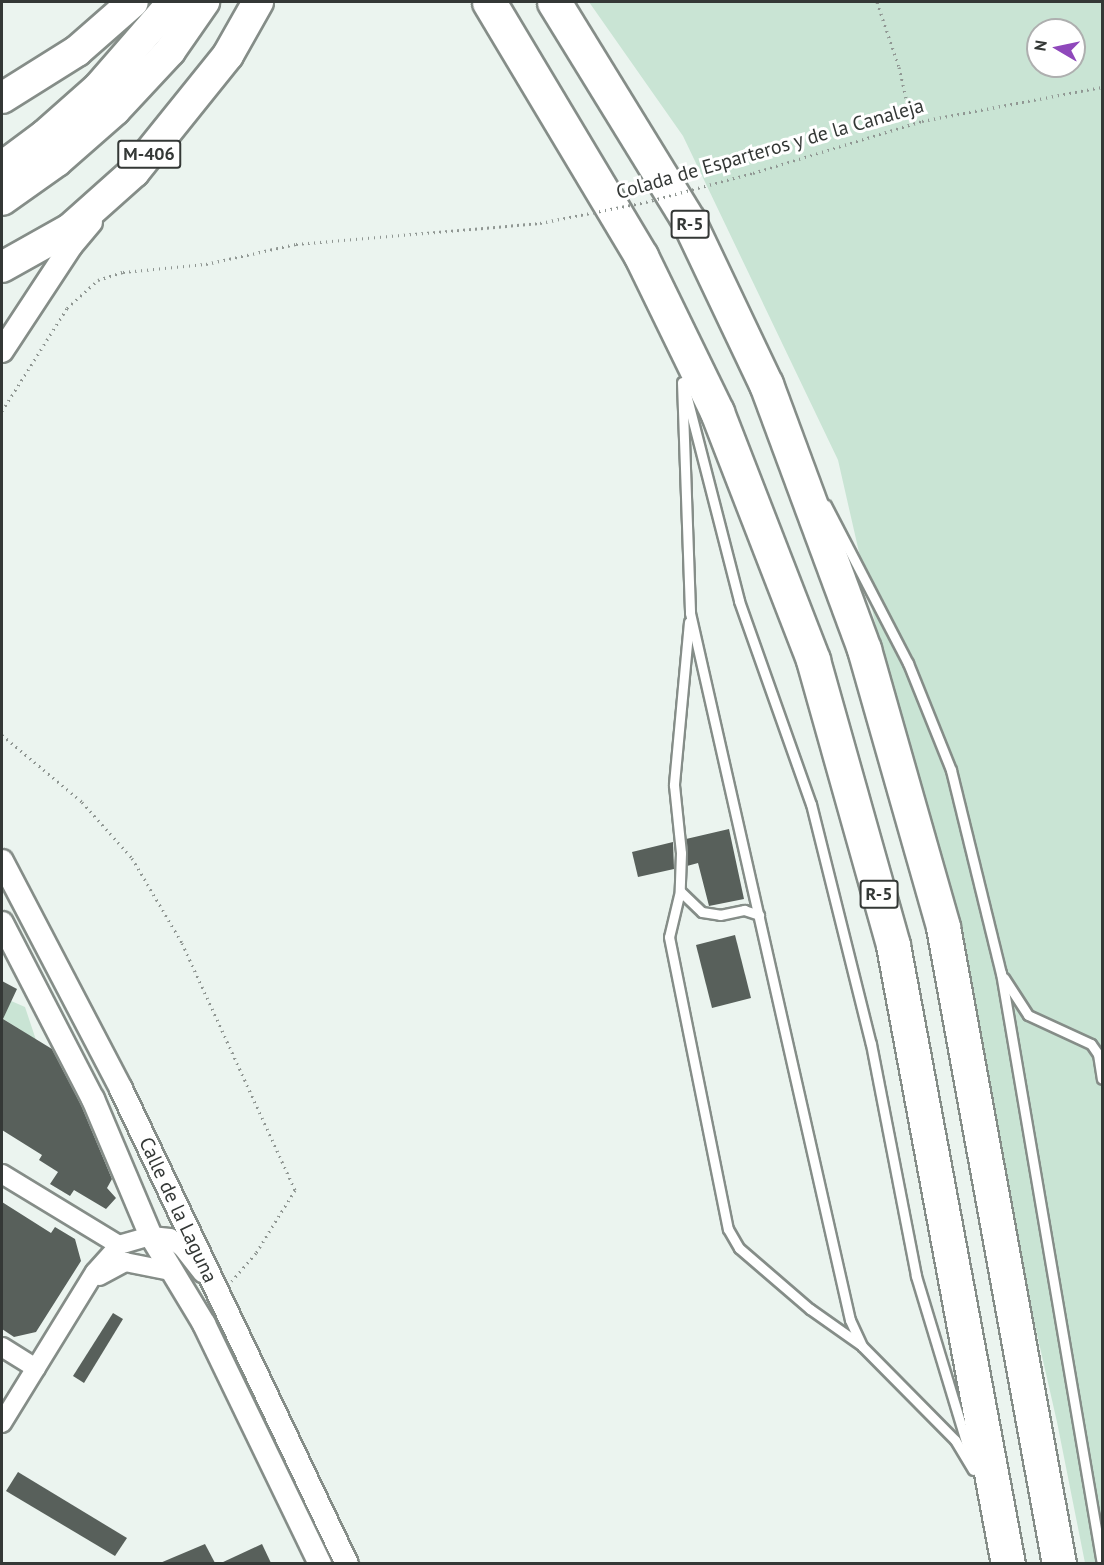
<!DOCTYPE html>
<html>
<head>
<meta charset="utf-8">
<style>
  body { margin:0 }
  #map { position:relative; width:1104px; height:1565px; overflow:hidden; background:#ebf4ef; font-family:"PT Sans",sans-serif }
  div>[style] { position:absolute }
  .green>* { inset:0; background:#c9e4d4 }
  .building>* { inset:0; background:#58605b }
  .path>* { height:3px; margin-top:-1.5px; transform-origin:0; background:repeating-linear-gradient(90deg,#909793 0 1.5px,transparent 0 6px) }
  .roads { filter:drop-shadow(2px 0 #858d88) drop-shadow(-2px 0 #858d88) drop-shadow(0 2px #858d88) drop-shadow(0 -2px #858d88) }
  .service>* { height:9px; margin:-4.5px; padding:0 4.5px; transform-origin:4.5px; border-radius:4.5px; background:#fff }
  .minor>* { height:18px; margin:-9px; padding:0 9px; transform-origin:9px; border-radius:9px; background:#fff }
  .tertiary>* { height:22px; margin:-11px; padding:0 11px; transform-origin:11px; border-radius:11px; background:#fff }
  .trunk>* { height:30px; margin:-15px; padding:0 15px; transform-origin:15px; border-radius:15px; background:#fff }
  .motorway>* { height:33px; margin:-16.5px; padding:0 16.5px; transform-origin:16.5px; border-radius:16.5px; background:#fff }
  .path-bridge>* { height:3px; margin-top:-1.5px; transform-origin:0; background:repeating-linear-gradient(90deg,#909793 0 1.5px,transparent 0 6px) }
  span { translate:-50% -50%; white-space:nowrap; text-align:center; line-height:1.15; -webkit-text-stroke:6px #fff; paint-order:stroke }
  .shield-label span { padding:2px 4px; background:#fff; border:2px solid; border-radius:4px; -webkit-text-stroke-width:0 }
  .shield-label { font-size:18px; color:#343836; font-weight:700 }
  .street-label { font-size:20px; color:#343836 }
  .frame { position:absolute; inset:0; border:3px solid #343836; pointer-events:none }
  .north { position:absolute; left:1026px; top:18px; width:60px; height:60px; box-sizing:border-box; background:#fff; border:2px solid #aeafaf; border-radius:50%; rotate:279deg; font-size:16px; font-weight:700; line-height:24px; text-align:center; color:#343836 }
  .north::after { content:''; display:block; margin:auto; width:21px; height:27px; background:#8f48bb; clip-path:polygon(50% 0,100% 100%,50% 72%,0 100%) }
</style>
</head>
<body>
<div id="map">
  <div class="green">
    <div style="clip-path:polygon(evenodd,589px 2px,1102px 2px,1102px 1563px,1085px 1563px,1057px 1422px,838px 460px,683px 136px,589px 2px,1038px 30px,1074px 30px,1074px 66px,1038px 66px,1038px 30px)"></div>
    <div style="clip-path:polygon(2px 997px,25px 1007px,36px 1040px,2px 1018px)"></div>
  </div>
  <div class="building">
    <div style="clip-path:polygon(729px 829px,744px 899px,709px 906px,698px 863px,687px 866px,686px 839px)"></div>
    <div style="clip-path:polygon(673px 842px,674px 869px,638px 877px,632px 852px)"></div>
    <div style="clip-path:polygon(735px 935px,751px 998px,712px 1008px,696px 945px)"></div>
    <div style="clip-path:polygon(2px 981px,17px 989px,3px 1019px,52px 1049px,81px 1105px,112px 1179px,107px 1188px,116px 1198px,106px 1209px,74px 1190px,70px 1196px,50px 1184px,58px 1172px,39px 1160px,42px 1155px,2px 1130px)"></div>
    <div style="clip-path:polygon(2px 1202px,51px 1233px,55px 1227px,75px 1239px,81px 1261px,36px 1332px,14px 1337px,2px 1329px)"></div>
    <div style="clip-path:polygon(113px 1313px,123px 1319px,84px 1383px,73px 1376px)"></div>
    <div style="clip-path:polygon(18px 1472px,127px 1538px,115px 1556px,6px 1491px)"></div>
    <div style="clip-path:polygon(205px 1544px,215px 1563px,160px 1563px)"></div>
    <div style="clip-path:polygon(262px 1544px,271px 1563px,221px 1563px)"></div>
  </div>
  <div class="path">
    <div style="left:877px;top:2px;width:69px;rotate:71.3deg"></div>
    <div style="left:899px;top:67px;width:58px;rotate:77.2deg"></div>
    <div style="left:753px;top:173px;width:177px;rotate:-17.1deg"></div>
    <div style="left:922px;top:121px;width:183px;rotate:-10.7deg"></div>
    <div style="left:2px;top:411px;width:122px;rotate:-57.7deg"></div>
    <div style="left:67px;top:308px;width:42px;rotate:-42.1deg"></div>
    <div style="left:98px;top:280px;width:26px;rotate:-18deg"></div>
    <div style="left:123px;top:272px;width:83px;rotate:-5.5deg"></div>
    <div style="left:206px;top:264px;width:92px;rotate:-12.5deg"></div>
    <div style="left:296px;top:244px;width:245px;rotate:-4.9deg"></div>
    <div style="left:2px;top:735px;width:104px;rotate:39.9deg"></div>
    <div style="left:82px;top:802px;width:75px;rotate:48.2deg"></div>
    <div style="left:132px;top:858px;width:99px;rotate:59.5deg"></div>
    <div style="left:182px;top:943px;width:272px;rotate:65.4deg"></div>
    <div style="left:295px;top:1190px;width:74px;rotate:121.8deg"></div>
    <div style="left:256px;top:1253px;width:37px;rotate:131deg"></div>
  </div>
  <div class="roads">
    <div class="service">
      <div style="left:682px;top:382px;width:231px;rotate:88deg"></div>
      <div style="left:690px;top:613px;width:725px;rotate:77.25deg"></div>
      <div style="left:850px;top:1320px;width:29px;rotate:65deg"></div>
      <div style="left:862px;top:1346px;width:132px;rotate:45.3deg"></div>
      <div style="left:955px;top:1440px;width:35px;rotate:59deg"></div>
      <div style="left:685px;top:390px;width:218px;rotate:75.6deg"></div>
      <div style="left:739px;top:601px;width:215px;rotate:70.5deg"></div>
      <div style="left:811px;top:804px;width:247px;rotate:76deg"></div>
      <div style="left:871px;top:1044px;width:236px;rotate:79deg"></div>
      <div style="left:916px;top:1276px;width:194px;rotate:73.2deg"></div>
      <div style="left:826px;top:505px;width:178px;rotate:62.6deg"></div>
      <div style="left:908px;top:663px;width:115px;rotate:68.1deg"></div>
      <div style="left:951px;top:770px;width:209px;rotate:76.2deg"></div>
      <div style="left:1001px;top:973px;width:600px;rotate:80.3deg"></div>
      <div style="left:689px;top:622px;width:164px;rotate:95.3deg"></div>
      <div style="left:674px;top:785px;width:68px;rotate:84.1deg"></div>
      <div style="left:681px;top:853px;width:38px;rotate:92deg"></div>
      <div style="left:680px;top:891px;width:47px;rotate:103.4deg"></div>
      <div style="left:669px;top:937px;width:298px;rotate:78.6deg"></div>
      <div style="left:728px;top:1229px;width:22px;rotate:60deg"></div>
      <div style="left:739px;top:1248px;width:94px;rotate:40.7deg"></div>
      <div style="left:810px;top:1309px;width:62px;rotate:35.2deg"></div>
      <div style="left:680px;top:891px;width:30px;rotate:44deg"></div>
      <div style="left:702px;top:912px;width:18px;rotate:9deg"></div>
      <div style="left:720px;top:915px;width:25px;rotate:-12deg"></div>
      <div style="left:744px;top:910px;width:16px;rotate:18deg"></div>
      <div style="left:1004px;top:978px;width:44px;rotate:57deg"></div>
      <div style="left:1028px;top:1015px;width:69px;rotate:24.7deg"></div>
      <div style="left:1091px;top:1044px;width:12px;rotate:55deg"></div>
      <div style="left:1098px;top:1054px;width:25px;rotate:81deg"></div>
    </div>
    <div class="minor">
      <div style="left:2px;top:1174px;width:137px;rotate:31.3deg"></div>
      <div style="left:99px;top:1276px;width:30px;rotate:-28deg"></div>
      <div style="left:125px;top:1262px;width:46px;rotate:11.3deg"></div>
      <div style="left:2px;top:1347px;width:40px;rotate:32deg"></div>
      <div style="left:2px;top:1423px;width:177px;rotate:-58.4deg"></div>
      <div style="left:95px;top:1272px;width:36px;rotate:-48deg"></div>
      <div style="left:119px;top:1245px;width:33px;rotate:-16deg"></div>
      <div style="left:151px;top:1236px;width:19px;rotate:6deg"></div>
      <div style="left:170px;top:1238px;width:15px;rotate:37deg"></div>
      <div style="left:182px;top:1247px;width:33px;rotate:52deg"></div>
    </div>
    <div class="tertiary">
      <div style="left:2px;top:351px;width:126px;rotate:-56.7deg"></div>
      <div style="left:71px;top:246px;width:31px;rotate:-50deg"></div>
      <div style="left:2px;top:861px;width:257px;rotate:62.4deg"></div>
      <div style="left:121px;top:1089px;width:526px;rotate:64.56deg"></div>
      <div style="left:2px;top:923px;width:198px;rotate:62.7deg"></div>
      <div style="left:93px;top:1099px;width:149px;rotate:67.1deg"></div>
      <div style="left:151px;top:1236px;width:103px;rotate:58.9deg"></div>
      <div style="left:204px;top:1324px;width:267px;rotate:64.2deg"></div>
    </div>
    <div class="trunk">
      <div style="left:2px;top:98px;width:89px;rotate:-32.1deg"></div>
      <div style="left:77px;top:51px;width:74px;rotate:-41.2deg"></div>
      <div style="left:2px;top:167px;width:54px;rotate:-36.7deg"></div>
      <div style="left:45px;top:135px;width:71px;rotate:-41.6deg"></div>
      <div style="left:98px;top:88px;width:114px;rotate:-48.9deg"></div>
      <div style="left:2px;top:200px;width:67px;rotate:-35.3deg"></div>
      <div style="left:57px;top:161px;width:77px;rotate:-41.3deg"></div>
      <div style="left:115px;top:110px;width:81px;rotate:-47deg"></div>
      <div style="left:170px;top:51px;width:60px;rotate:-55.2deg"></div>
      <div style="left:2px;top:267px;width:78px;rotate:-29.2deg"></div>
      <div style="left:70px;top:229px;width:86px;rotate:-41.7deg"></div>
      <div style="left:134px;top:172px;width:150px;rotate:-51.2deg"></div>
      <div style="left:228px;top:55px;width:61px;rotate:-60.5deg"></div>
    </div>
    <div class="motorway">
      <div style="left:489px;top:2px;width:296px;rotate:59.1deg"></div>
      <div style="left:641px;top:256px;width:174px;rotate:64deg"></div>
      <div style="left:717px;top:412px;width:266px;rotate:68.8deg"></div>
      <div style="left:813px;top:660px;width:296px;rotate:74.3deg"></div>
      <div style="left:893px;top:945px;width:630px;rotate:79.48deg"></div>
      <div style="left:554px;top:2px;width:256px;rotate:58.4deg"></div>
      <div style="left:688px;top:220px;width:182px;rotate:64.6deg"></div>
      <div style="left:766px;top:384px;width:283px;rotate:69.7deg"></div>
      <div style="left:864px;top:649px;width:289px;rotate:74.1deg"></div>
      <div style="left:943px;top:927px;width:647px;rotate:79.68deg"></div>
    </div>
  </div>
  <div class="path-bridge">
    <div style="left:540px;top:223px;width:108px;rotate:-11.2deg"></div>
    <div style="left:646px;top:202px;width:111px;rotate:-15.2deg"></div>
  </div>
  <div class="shield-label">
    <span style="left:149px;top:154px">M-406</span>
    <span style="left:690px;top:224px">R-5</span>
    <span style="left:879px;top:894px">R-5</span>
  </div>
  <div class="street-label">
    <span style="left:770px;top:149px;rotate:-16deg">Colada de Esparteros y de la Canaleja</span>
    <span style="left:178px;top:1210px;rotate:65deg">Calle de la Laguna</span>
  </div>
  <div class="frame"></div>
  <div class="north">N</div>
</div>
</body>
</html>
